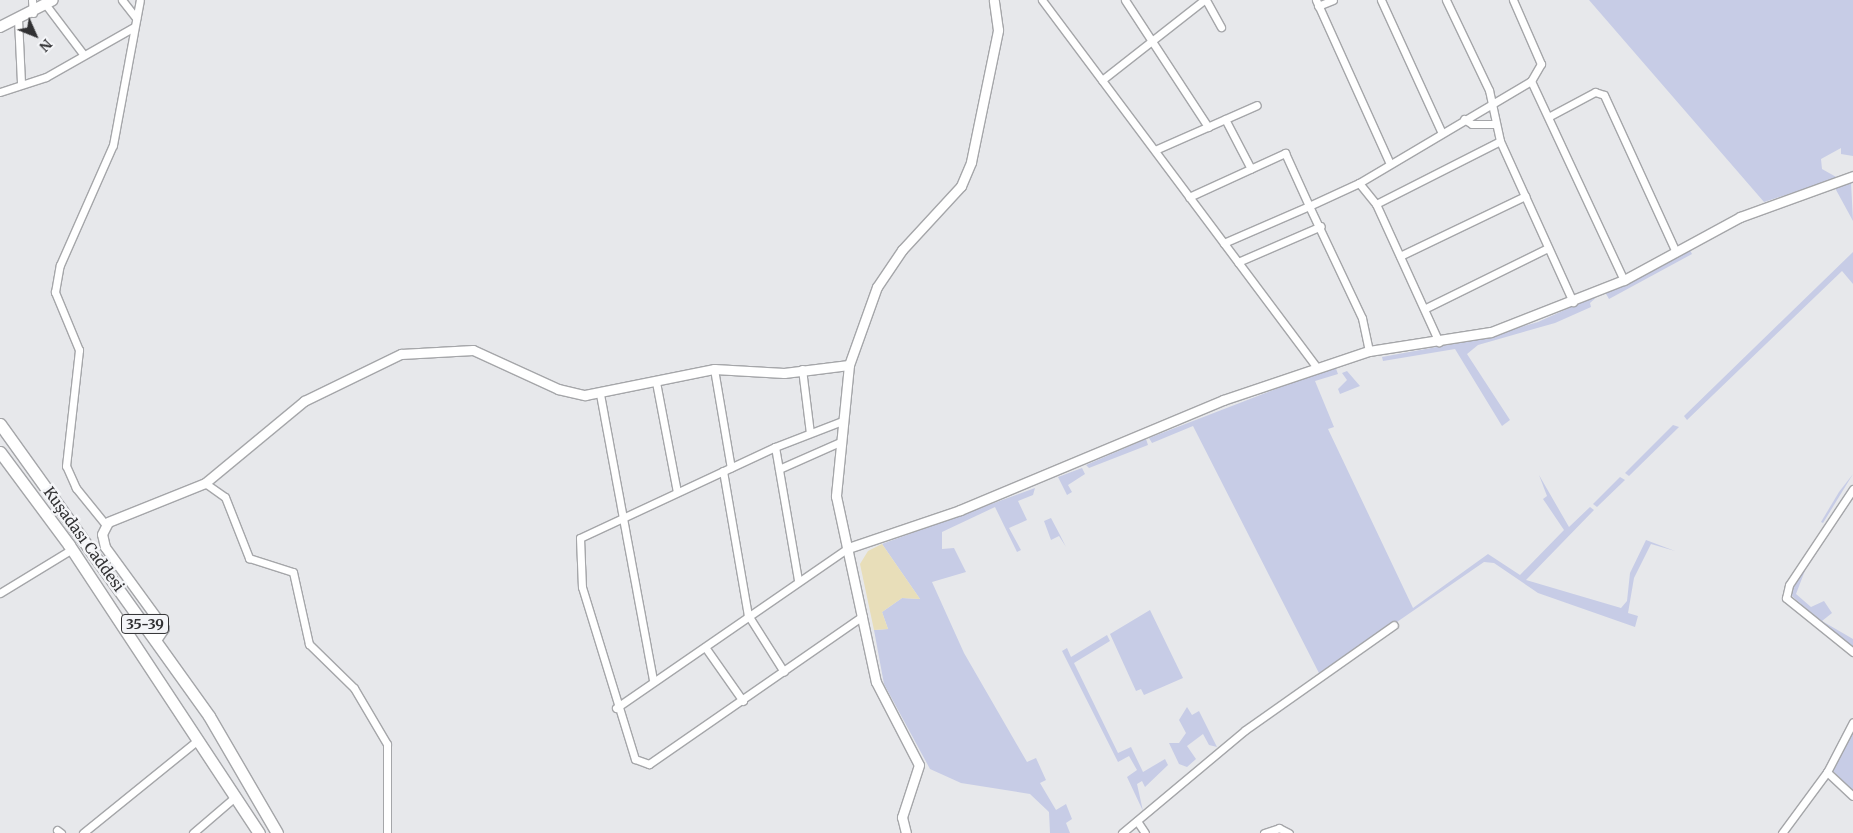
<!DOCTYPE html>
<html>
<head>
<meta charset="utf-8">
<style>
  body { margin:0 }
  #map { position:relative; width:1853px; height:833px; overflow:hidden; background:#e7e8eb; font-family:Merriweather,serif }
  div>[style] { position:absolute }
  .green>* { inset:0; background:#c7cce6 }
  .sand>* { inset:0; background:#e8deb9 }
  .roads { filter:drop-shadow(1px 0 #a5a6a9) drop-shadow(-1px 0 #a5a6a9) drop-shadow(0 1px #a5a6a9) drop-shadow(0 -1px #a5a6a9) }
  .minor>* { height:7px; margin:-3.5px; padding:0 3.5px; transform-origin:3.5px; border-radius:3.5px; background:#fff }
  .tertiary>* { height:9px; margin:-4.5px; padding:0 4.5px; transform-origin:4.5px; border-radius:4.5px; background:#fff }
  .secondary>* { height:10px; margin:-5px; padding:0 5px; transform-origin:5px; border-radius:5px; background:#fff }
  .primary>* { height:11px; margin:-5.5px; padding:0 5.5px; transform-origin:5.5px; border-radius:5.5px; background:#fff }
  span { translate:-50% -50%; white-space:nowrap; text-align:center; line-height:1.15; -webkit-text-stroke:5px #f4f5f8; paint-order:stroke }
  .shield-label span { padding:1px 4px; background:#f4f5f8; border:1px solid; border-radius:4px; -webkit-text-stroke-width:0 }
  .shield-label { font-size:14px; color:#313133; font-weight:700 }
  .street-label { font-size:15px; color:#313133 }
  .north { position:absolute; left:10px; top:10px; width:50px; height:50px; -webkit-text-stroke:4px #f4f5f8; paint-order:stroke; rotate:134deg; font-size:14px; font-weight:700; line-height:20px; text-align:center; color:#313133 }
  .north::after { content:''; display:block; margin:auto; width:18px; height:22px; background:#313133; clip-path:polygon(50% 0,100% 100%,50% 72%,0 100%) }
</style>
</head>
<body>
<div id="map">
  <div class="green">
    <div style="clip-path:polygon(1589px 0,1853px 0,1853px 156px,1841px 154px,1841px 148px,1821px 159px,1822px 169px,1838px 178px,1764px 202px)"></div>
    <div style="clip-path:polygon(1851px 182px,1853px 221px,1835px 188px,1727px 228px,1741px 219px)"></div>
    <div style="clip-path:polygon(1689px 248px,1692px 254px,1609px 299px,1605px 292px)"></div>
    <div style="clip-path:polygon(1853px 252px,1853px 284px,1842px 271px,1687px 420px,1684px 416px)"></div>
    <div style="clip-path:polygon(1600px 294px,1590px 303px,1591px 307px,1555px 323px,1478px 345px,1467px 354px,1510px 420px,1502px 426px,1455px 349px,1383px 361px,1382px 357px,1475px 340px,1538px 322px)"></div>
    <div style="clip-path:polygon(1335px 366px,1338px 374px,1315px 381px,1334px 427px,1328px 429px,1413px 608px,1488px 554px,1520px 575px,1564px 530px,1543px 499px,1547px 496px,1539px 475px,1569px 527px,1590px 507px,1594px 510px,1526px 580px,1621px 608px,1627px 601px,1630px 573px,1646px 540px,1675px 551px,1651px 544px,1634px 578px,1628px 613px,1638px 616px,1635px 627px,1538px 593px,1494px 563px,1484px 562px,1320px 675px,1193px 426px,1152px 443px,1149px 438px)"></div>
    <div style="clip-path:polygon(1347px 371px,1360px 386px,1340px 394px,1338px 389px,1347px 380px,1342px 373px)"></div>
    <div style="clip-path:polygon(1673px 425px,1679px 427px,1629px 476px,1625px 473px)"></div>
    <div style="clip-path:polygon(1146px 439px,1148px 445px,1089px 468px,1086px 465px)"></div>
    <div style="clip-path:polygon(1082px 468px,1085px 474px,1068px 485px,1072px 492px,1067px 495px,1058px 477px)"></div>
    <div style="clip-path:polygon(1853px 474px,1823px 523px,1821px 522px,1839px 492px)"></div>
    <div style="clip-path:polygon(1620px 477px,1625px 480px,1597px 507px,1593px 504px)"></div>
    <div style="clip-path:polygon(1035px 488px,1033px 495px,1018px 501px,1027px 520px,1009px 528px,1021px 550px,1017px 552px,995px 507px,942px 532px,942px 549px,954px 548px,966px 572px,932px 582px,964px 653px,1027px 762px,1036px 758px,1046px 780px,1040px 783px,1056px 810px,1066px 804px,1072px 819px,1066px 823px,1070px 833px,1050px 833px,1049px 812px,1030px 794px,961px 783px,930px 769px,884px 684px,874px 630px,888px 629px,882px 612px,902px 598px,920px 599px,882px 544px)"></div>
    <div style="clip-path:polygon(1051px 518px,1060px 535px,1066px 547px,1059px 536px,1051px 540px,1044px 521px)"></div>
    <div style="clip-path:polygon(1809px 560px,1796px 594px,1811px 607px,1824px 601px,1832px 613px,1822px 621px,1853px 639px,1853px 649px,1792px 596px,1793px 583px)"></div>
    <div style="clip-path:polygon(1150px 610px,1183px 678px,1144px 695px,1141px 689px,1136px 691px,1110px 634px)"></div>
    <div style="clip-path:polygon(1107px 635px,1110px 641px,1074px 663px,1118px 753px,1131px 747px,1143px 772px,1165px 759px,1168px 765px,1145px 787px,1142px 781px,1137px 784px,1143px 811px,1127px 777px,1137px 770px,1129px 756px,1118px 762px,1062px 651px,1067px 648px,1071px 657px)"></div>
    <div style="clip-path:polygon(1187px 707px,1192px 715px,1199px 711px,1217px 747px,1209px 745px,1203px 734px,1187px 746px,1196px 759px,1187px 767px,1179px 764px,1169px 743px,1179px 743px,1186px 733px,1179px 720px)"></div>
    <div style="clip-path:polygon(1853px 726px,1853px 791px,1832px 770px)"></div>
  </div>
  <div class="sand">
    <div style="clip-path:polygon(882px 544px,920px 599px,902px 598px,882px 612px,888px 629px,874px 630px,860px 564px,868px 551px)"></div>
  </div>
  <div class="roads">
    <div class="minor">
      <div style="left:32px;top:0;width:13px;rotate:86deg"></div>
      <div style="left:122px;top:0;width:23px;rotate:52deg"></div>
      <div style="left:1042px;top:0;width:459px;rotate:53.2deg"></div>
      <div style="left:1125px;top:0;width:152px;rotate:56.8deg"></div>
      <div style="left:1206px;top:0;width:31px;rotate:61deg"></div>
      <div style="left:1316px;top:0;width:178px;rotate:65.7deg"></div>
      <div style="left:1381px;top:0;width:144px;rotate:65.4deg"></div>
      <div style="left:1446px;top:0;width:100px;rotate:64.5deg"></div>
      <div style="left:1489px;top:90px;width:52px;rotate:77.8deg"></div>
      <div style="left:1500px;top:141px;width:177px;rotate:65.6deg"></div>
      <div style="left:46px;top:5px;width:61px;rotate:52.9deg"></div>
      <div style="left:1318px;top:6px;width:16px;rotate:-22deg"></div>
      <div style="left:18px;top:19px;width:64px;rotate:87.3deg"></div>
      <div style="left:1102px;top:80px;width:130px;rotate:-38.1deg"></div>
      <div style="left:1531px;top:81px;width:220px;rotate:65deg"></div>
      <div style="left:0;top:92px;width:48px;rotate:-18.1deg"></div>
      <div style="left:46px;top:77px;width:101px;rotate:-29.6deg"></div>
      <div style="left:1550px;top:116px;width:51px;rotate:-28.1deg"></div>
      <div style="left:1595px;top:92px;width:9px;rotate:18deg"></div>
      <div style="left:1604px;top:95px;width:173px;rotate:65.4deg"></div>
      <div style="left:1225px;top:119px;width:56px;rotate:62.5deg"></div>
      <div style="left:1464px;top:119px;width:9px;rotate:32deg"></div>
      <div style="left:1472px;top:124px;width:22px"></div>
      <div style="left:1155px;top:150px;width:111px;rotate:-23.8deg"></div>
      <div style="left:1359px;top:183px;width:27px;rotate:51deg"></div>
      <div style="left:1376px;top:204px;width:152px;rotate:65.5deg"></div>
      <div style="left:1189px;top:197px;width:106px;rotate:-24.6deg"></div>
      <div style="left:1285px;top:153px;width:58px;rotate:65.6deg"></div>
      <div style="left:1309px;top:206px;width:93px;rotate:156.5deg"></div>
      <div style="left:1376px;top:204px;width:139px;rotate:-26.9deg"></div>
      <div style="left:1400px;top:256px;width:139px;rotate:-25.6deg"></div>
      <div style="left:1238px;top:262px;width:90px;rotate:-23.4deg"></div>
      <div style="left:1426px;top:308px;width:136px;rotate:-26.2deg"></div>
      <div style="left:1369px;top:351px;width:34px;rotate:-102deg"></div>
      <div style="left:1362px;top:318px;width:124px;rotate:-115.3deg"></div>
      <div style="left:1309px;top:206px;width:55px;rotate:-24.7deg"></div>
      <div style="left:1359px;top:183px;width:200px;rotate:-30.7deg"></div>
      <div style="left:1531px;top:81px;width:20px;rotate:-60deg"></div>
      <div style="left:1541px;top:64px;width:70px;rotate:-113.6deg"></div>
      <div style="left:714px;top:369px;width:100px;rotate:80.3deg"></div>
      <div style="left:802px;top:369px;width:64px;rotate:82.9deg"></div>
      <div style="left:656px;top:382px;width:112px;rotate:79.2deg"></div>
      <div style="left:600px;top:394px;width:290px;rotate:79.5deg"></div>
      <div style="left:775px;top:447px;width:215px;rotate:155deg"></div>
      <div style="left:580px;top:538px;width:49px;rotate:87.7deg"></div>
      <div style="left:582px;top:587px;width:180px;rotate:72.9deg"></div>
      <div style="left:635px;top:759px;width:15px;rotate:20deg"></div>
      <div style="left:649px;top:764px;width:260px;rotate:-34.7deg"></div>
      <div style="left:779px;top:469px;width:67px;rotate:-23.9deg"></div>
      <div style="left:723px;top:471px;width:146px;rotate:80.2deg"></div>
      <div style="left:748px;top:615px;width:67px;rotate:57.7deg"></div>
      <div style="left:205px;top:483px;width:24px;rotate:35deg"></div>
      <div style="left:225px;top:497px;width:66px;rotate:68.5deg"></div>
      <div style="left:249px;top:558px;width:46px;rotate:17.7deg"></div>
      <div style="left:293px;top:572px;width:74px;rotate:77.5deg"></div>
      <div style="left:309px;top:644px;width:63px;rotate:44.4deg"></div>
      <div style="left:354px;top:688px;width:65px;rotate:59.5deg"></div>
      <div style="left:387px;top:744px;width:89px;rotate:90deg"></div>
      <div style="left:1853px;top:489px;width:115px;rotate:123.7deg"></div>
      <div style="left:1789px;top:585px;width:13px;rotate:103deg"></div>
      <div style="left:1786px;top:598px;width:86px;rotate:38.9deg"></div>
      <div style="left:106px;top:525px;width:48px;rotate:-129deg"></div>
      <div style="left:76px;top:488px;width:24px;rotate:-114deg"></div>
      <div style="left:66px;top:466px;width:117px;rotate:-83.6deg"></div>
      <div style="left:79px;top:350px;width:63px;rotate:-112.5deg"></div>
      <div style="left:55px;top:292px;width:27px;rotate:-80deg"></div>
      <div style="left:60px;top:265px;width:131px;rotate:-66.2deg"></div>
      <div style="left:113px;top:145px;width:147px;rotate:-79.5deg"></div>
      <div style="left:798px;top:580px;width:135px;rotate:-99.8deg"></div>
      <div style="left:775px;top:447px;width:72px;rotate:-21.2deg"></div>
      <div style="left:0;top:593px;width:84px;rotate:-31.4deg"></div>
      <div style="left:705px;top:647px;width:66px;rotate:54.9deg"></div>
      <div style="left:616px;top:708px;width:282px;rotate:-34.6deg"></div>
      <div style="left:1827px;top:772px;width:35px;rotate:43deg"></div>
      <div style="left:1137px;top:821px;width:14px;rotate:56deg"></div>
      <div style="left:57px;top:830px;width:5px;rotate:37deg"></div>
      <div style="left:83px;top:833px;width:149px;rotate:-39deg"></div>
      <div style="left:193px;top:833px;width:57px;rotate:-40.7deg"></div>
      <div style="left:1122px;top:833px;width:160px;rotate:-39.9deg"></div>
      <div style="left:1245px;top:730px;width:182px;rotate:-35.2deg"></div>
      <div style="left:1264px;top:833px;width:16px;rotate:-18deg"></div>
      <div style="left:1279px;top:828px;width:11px;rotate:27deg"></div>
      <div style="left:1782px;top:833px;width:76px;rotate:-53.6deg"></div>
      <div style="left:1827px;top:772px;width:56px;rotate:-62.5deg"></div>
    </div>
    <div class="tertiary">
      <div style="left:849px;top:365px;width:83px;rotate:-70.3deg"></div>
      <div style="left:877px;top:287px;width:45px;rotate:-56deg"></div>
      <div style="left:902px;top:250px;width:87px;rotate:-47.3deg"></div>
      <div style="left:961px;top:186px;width:26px;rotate:-67deg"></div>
      <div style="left:971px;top:162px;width:135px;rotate:-78.4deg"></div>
      <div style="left:998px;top:30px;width:30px;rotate:-98deg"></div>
      <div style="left:848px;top:548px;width:118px;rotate:-18.7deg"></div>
      <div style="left:960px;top:510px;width:285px;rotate:-22.7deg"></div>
      <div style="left:1223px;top:400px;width:154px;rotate:-18.6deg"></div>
      <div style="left:1369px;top:351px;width:123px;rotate:-8.9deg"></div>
      <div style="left:1491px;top:332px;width:143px;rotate:-21.4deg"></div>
      <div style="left:1624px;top:280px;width:132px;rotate:-28.5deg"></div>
      <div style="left:1740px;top:217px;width:120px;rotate:-19.9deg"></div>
      <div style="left:156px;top:640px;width:14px;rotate:-56deg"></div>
      <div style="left:164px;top:628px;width:100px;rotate:-126.1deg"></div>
      <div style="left:105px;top:547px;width:13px;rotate:-103deg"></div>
      <div style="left:102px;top:534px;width:13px;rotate:-63deg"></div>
      <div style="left:108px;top:522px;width:105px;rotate:-21.9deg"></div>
      <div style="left:205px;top:483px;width:129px;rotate:-39.6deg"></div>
      <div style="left:304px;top:401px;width:108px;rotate:-25.9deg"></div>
      <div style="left:401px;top:354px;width:72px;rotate:-3.2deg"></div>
      <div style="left:473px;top:350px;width:94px;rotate:24.6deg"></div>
      <div style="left:558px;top:389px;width:28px;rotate:13deg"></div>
      <div style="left:585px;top:395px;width:132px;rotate:-11.4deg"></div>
      <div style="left:714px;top:369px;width:70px;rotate:3.3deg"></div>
      <div style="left:784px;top:373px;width:65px;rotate:-7deg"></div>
      <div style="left:849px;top:365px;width:132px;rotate:95.7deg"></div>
      <div style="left:836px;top:496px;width:190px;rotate:77.9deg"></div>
      <div style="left:876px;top:682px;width:93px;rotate:62.6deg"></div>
      <div style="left:919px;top:765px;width:55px;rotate:108.1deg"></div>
      <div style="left:902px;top:817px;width:16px;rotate:76deg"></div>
    </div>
    <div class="secondary">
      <div style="left:0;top:27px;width:59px;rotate:-27deg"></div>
    </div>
    <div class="primary">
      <div style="left:0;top:424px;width:359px;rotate:54.4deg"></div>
      <div style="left:209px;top:716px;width:135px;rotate:59.8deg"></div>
      <div style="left:0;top:452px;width:116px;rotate:53.4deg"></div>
      <div style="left:69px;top:545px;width:345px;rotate:56.6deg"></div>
    </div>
  </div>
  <div class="shield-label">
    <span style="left:145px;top:624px">35-39</span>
  </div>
  <div class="street-label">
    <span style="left:84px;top:539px;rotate:54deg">Kuşadası Caddesi</span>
  </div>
  <div class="north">N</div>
</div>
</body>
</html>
